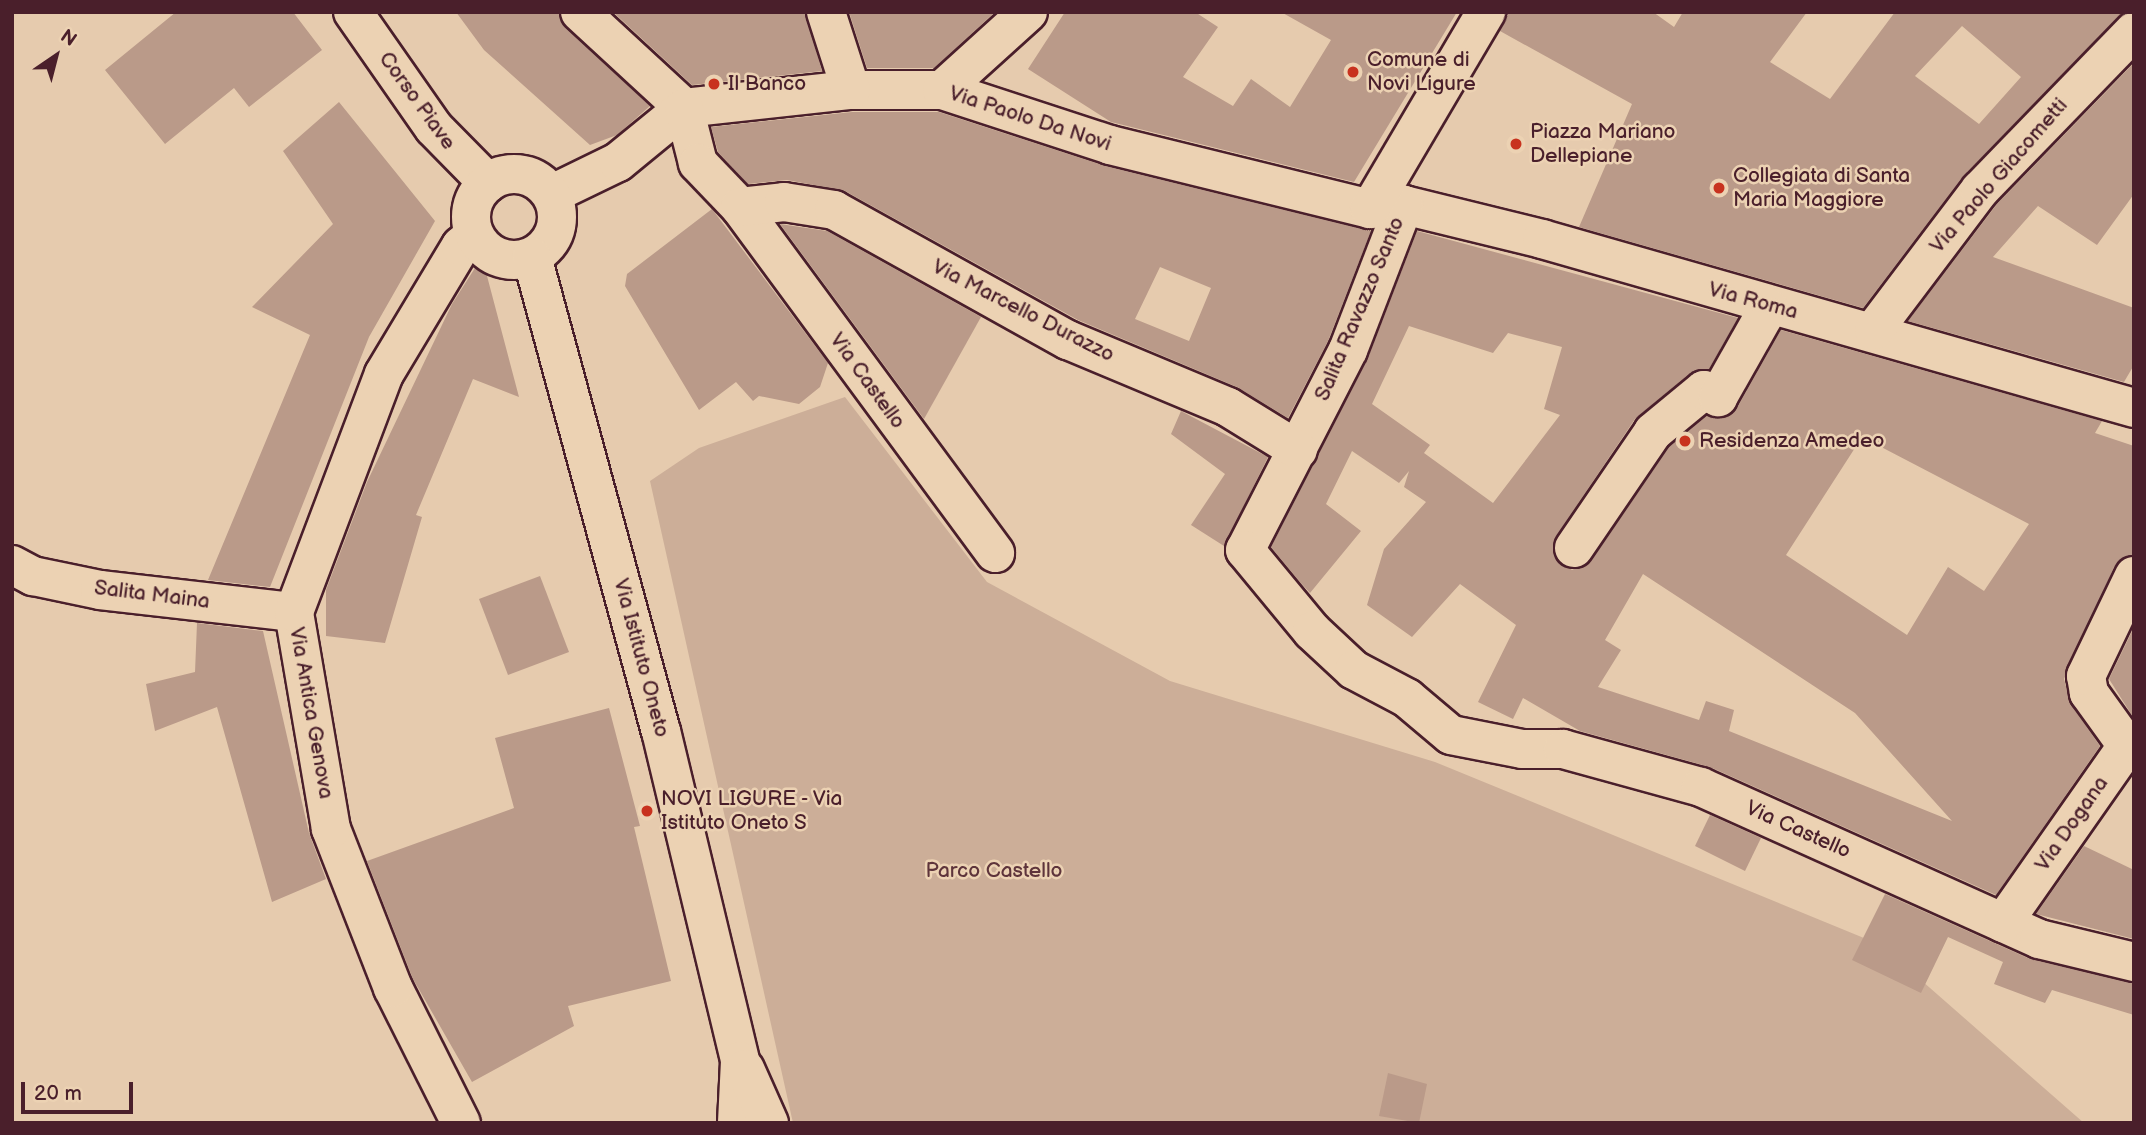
<!DOCTYPE html>
<html>
<head>
<meta charset="utf-8">
<style>
  body { margin:0 }
  #map { position:relative; width:2146px; height:1135px; overflow:hidden; background:#e6cbae; font-family:"Balsamiq Sans",sans-serif }
  div>[style] { position:absolute }
  .green>* { inset:0; background:#ccae98 }
  .building>* { inset:0; background:#ba9a89 }
  .roads { filter:drop-shadow(2px 0 #4a1f2b) drop-shadow(-2px 0 #4a1f2b) drop-shadow(0 2px #4a1f2b) drop-shadow(0 -2px #4a1f2b) }
  .street>* { height:38px; margin:-19px; padding:0 19px; transform-origin:19px; border-radius:19px; background:#ecd2b3 }
  .secondary>* { height:38px; margin:-19px; padding:0 19px; transform-origin:19px; border-radius:19px; background:#ecd2b3 }
  .secondary>.ring { margin:-19px; padding:0; box-sizing:content-box; background:none; border:38px solid #ecd2b3; border-radius:50% }
  .dots>* { width:19px; height:19px; translate:-50% -50%; box-sizing:border-box; border:4px solid #ecd2b3; border-radius:50% }
  span { translate:-50% -50%; white-space:nowrap; text-align:center; line-height:1.15; -webkit-text-stroke:5px #ecd2b3; paint-order:stroke }
  .poi-label { font-size:21px; color:#4a1f2b }
  .left { translate:0 -50%; text-align:left }
  .street-label { font-size:21px; color:#4a1f2b }
  .park-label { font-size:21px; color:#5e343b }
  .frame { position:absolute; inset:0; border:14px solid #4a1f2b; pointer-events:none }
  .north { position:absolute; left:21px; top:21px; width:70px; height:70px; -webkit-text-stroke:5px #ecd2b3; paint-order:stroke; rotate:35deg; font-size:19px; font-weight:700; line-height:28px; text-align:center; color:#4a1f2b }
  .north::after { content:''; display:block; margin:auto; width:24px; height:32px; background:#4a1f2b; clip-path:polygon(50% 0,100% 100%,50% 72%,0 100%) }
  .scale { position:absolute; left:21px; top:1082px; width:112px; height:32px; box-sizing:border-box; border:4px solid #4a1f2b; border-top:0; padding-left:9px; font-size:21px; line-height:24px; white-space:nowrap; color:#4a1f2b; -webkit-text-stroke:5px #ecd2b3; paint-order:stroke }
</style>
</head>
<body>
<div id="map">
  <div class="green">
    <div style="clip-path:polygon(845px 397px,987px 582px,1170px 681px,1435px 762px,1881px 945px,2084px 1123px,793px 1123px,650px 481px,699px 448px)"></div>
  </div>
  <div class="building">
    <div style="clip-path:polygon(176px 12px,293px 12px,322px 50px,249px 107px,234px 88px,165px 144px,105px 70px)"></div>
    <div style="clip-path:polygon(456px 12px,559px 12px,565px 28px,650px 106px,617px 135px,590px 145px,484px 50px)"></div>
    <div style="clip-path:polygon(613px 12px,805px 12px,822px 71px,692px 85px)"></div>
    <div style="clip-path:polygon(849px 12px,995px 12px,934px 68px,867px 68px)"></div>
    <div style="clip-path:polygon(1065px 12px,1195px 12px,1218px 27px,1183px 77px,1233px 106px,1251px 79px,1290px 107px,1331px 40px,1281px 12px,1457px 12px,1354px 182px,1111px 122px,1028px 69px)"></div>
    <div style="clip-path:polygon(evenodd,1508px 12px,1653px 12px,1674px 27px,1683px 12px,1807px 12px,1770px 62px,1830px 99px,1895px 12px,2124px 12px,1964px 175px,1863px 308px,1579px 227px,1632px 104px,1500px 31px,1508px 12px,1962px 26px,2021px 77px,1979px 124px,1915px 76px,1962px 26px)"></div>
    <div style="clip-path:polygon(2134px 63px,2134px 194px,2097px 245px,2038px 206px,1993px 257px,2134px 308px,2134px 365px,2124px 382px,1908px 321px,1997px 204px)"></div>
    <div style="clip-path:polygon(339px 102px,435px 221px,369px 337px,270px 587px,208px 580px,310px 335px,252px 307px,333px 224px,283px 151px)"></div>
    <div style="clip-path:polygon(evenodd,852px 112px,939px 112px,1105px 166px,1371px 231px,1328px 341px,1288px 418px,1237px 387px,1078px 320px,845px 191px,787px 180px,748px 184px,718px 152px,711px 127px,852px 112px,1160px 267px,1211px 288px,1189px 341px,1135px 319px,1160px 267px)"></div>
    <div style="clip-path:polygon(712px 209px,828px 363px,820px 387px,799px 404px,759px 396px,753px 401px,736px 382px,699px 410px,625px 286px,627px 274px)"></div>
    <div style="clip-path:polygon(780px 224px,827px 231px,981px 317px,924px 419px)"></div>
    <div style="clip-path:polygon(evenodd,1417px 231px,1738px 318px,1709px 369px,1690px 373px,1635px 419px,1556px 536px,1554px 557px,1572px 570px,1592px 560px,1669px 447px,1707px 416px,1720px 419px,1737px 408px,1781px 330px,2102px 421px,2095px 433px,2134px 446px,2134px 554px,2114px 567px,2064px 679px,2071px 705px,2100px 746px,1996px 895px,1710px 767px,1580px 731px,1523px 698px,1513px 719px,1478px 702px,1516px 625px,1460px 584px,1412px 637px,1367px 605px,1384px 549px,1426px 502px,1404px 487px,1409px 471px,1399px 483px,1352px 451px,1326px 504px,1361px 531px,1310px 593px,1300px 582px,1271px 547px,1367px 360px,1417px 231px,1409px 326px,1493px 353px,1508px 333px,1562px 347px,1544px 409px,1560px 415px,1493px 503px,1424px 453px,1430px 445px,1372px 404px,1409px 326px,1417px 231px,1862px 437px,2029px 524px,1984px 591px,1948px 567px,1907px 635px,1786px 555px,1862px 437px,1417px 231px,1643px 574px,1855px 713px,1952px 821px,1729px 731px,1734px 710px,1706px 701px,1699px 720px,1598px 687px,1621px 650px,1605px 640px,1643px 574px)"></div>
    <div style="clip-path:polygon(482px 257px,519px 397px,473px 379px,416px 515px,422px 517px,385px 643px,326px 636px,326px 590px,367px 482px,452px 304px)"></div>
    <div style="clip-path:polygon(1181px 411px,1268px 457px,1224px 546px,1191px 525px,1225px 474px,1171px 434px)"></div>
    <div style="clip-path:polygon(540px 576px,569px 652px,508px 675px,479px 599px)"></div>
    <div style="clip-path:polygon(197px 623px,263px 631px,309px 833px,326px 879px,272px 902px,217px 707px,155px 731px,146px 684px,195px 672px)"></div>
    <div style="clip-path:polygon(2134px 627px,2134px 717px,2133px 717px,2109px 679px)"></div>
    <div style="clip-path:polygon(609px 708px,640px 826px,634px 827px,671px 981px,568px 1006px,574px 1026px,472px 1082px,413px 979px,367px 861px,514px 808px,495px 738px)"></div>
    <div style="clip-path:polygon(1710px 815px,1761px 838px,1745px 871px,1695px 846px)"></div>
    <div style="clip-path:polygon(2084px 846px,2134px 870px,2134px 939px,2036px 914px)"></div>
    <div style="clip-path:polygon(1885px 894px,2030px 959px,2134px 983px,2134px 1015px,2052px 990px,2045px 1003px,1994px 984px,2003px 962px,1948px 937px,1921px 993px,1852px 960px)"></div>
    <div style="clip-path:polygon(1388px 1073px,1427px 1084px,1419px 1123px,1379px 1116px)"></div>
  </div>
  <div class="roads">
    <div class="street">
      <div style="left:580px;top:12px;width:142px;rotate:42.7deg"></div>
      <div style="left:684px;top:108px;width:168px;rotate:-6.2deg"></div>
      <div style="left:851px;top:90px;width:91px"></div>
      <div style="left:942px;top:90px;width:177px;rotate:18.1deg"></div>
      <div style="left:1110px;top:145px;width:268px;rotate:13.8deg"></div>
      <div style="left:1370px;top:209px;width:34px;rotate:-7deg"></div>
      <div style="left:1404px;top:205px;width:142px;rotate:13.8deg"></div>
      <div style="left:1542px;top:239px;width:616px;rotate:15.93deg"></div>
      <div style="left:826px;top:12px;width:82px;rotate:72.2deg"></div>
      <div style="left:942px;top:90px;width:116px;rotate:-42.2deg"></div>
      <div style="left:552px;top:194px;width:73px;rotate:-25.9deg"></div>
      <div style="left:618px;top:162px;width:85px;rotate:-39.3deg"></div>
      <div style="left:684px;top:108px;width:57px;rotate:75.7deg"></div>
      <div style="left:698px;top:163px;width:61px;rotate:46.3deg"></div>
      <div style="left:740px;top:207px;width:430px;rotate:53.6deg"></div>
      <div style="left:1404px;top:205px;width:155px;rotate:111.1deg"></div>
      <div style="left:1348px;top:350px;width:225px;rotate:117.2deg"></div>
      <div style="left:1245px;top:550px;width:105px;rotate:50.4deg"></div>
      <div style="left:1312px;top:631px;width:57px;rotate:42.9deg"></div>
      <div style="left:1354px;top:670px;width:60px;rotate:27.8deg"></div>
      <div style="left:1407px;top:698px;width:57px;rotate:40.1deg"></div>
      <div style="left:1451px;top:735px;width:72px;rotate:11.2deg"></div>
      <div style="left:1522px;top:749px;width:41px"></div>
      <div style="left:1563px;top:749px;width:143px;rotate:15.4deg"></div>
      <div style="left:1701px;top:787px;width:371px;rotate:24.2deg"></div>
      <div style="left:2039px;top:939px;width:98px;rotate:13.6deg"></div>
      <div style="left:740px;top:207px;width:44px;rotate:-6.5deg"></div>
      <div style="left:784px;top:202px;width:51px;rotate:9.1deg"></div>
      <div style="left:834px;top:210px;width:268px;rotate:29.1deg"></div>
      <div style="left:1068px;top:340px;width:173px;rotate:22.7deg"></div>
      <div style="left:1228px;top:407px;width:82px;rotate:31.6deg"></div>
      <div style="left:1370px;top:209px;width:229px;rotate:-59.5deg"></div>
      <div style="left:1874px;top:330px;width:176px;rotate:-52.9deg"></div>
      <div style="left:1980px;top:190px;width:221px;rotate:-45.9deg"></div>
      <div style="left:1574px;top:548px;width:140px;rotate:-55.7deg"></div>
      <div style="left:1653px;top:432px;width:66px;rotate:-39.5deg"></div>
      <div style="left:1704px;top:390px;width:16px;rotate:27deg"></div>
      <div style="left:1718px;top:397px;width:103px;rotate:-60.5deg"></div>
      <div style="left:12px;top:565px;width:24px;rotate:28deg"></div>
      <div style="left:33px;top:576px;width:68px;rotate:11.8deg"></div>
      <div style="left:100px;top:590px;width:195px;rotate:6.5deg"></div>
      <div style="left:2003px;top:923px;width:208px;rotate:-55deg"></div>
      <div style="left:2122px;top:753px;width:10px;rotate:-73deg"></div>
      <div style="left:2125px;top:743px;width:62px;rotate:-125.8deg"></div>
      <div style="left:2089px;top:693px;width:17px;rotate:-100deg"></div>
      <div style="left:2086px;top:676px;width:111px;rotate:-64.4deg"></div>
      <div style="left:461px;top:1123px;width:151px;rotate:-116.7deg"></div>
      <div style="left:393px;top:988px;width:171px;rotate:-111.3deg"></div>
      <div style="left:331px;top:829px;width:220px;rotate:-99.7deg"></div>
      <div style="left:294px;top:612px;width:254px;rotate:-69.3deg"></div>
      <div style="left:384px;top:374px;width:149px;rotate:-59deg"></div>
      <div style="left:461px;top:246px;width:17px;rotate:-40deg"></div>
    </div>
    <div class="secondary">
      <div style="left:353px;top:12px;width:141px;rotate:55.1deg"></div>
      <div style="left:434px;top:128px;width:77px;rotate:45.5deg"></div>
      <div class="ring" style="left:471px;top:174px;width:48px;height:48px"></div>
      <div style="left:532px;top:257px;width:491px;rotate:74.8deg"></div>
      <div style="left:661px;top:731px;width:339px;rotate:76.5deg"></div>
      <div style="left:740px;top:1061px;width:62px;rotate:92.8deg"></div>
      <div style="left:745px;top:1069px;width:59px;rotate:66deg"></div>
    </div>
  </div>
  <div class="dots">
    <div style="left:1353px;top:72px;background:#c8321e"></div>
    <div style="left:714px;top:84px;background:#c8321e"></div>
    <div style="left:1516px;top:144px;background:#c8321e"></div>
    <div style="left:1719px;top:188px;background:#c8321e"></div>
    <div style="left:1685px;top:441px;background:#c8321e"></div>
    <div style="left:647px;top:811px;background:#c8321e"></div>
  </div>
  <div class="poi-label">
    <span class="left" style="left:1367px;top:72px">Comune di<br>Novi Ligure</span>
    <span class="left" style="left:728px;top:84px">Il Banco</span>
    <span class="left" style="left:1530px;top:144px">Piazza Mariano<br>Dellepiane</span>
    <span class="left" style="left:1733px;top:188px">Collegiata di Santa<br>Maria Maggiore</span>
    <span class="left" style="left:1699px;top:441px">Residenza Amedeo</span>
    <span class="left" style="left:661px;top:811px">NOVI LIGURE - Via<br>Istituto Oneto S</span>
  </div>
  <div class="street-label">
    <span style="left:417px;top:101px;rotate:54deg">Corso Piave</span>
    <span style="left:1030px;top:119px;rotate:18deg">Via Paolo Da Novi</span>
    <span style="left:1999px;top:176px;rotate:-49deg">Via Paolo Giacometti</span>
    <span style="left:1753px;top:301px;rotate:15deg">Via Roma</span>
    <span style="left:1360px;top:309px;rotate:-67deg">Salita Ravazzo Santo</span>
    <span style="left:1023px;top:311px;rotate:27deg">Via Marcello Durazzo</span>
    <span style="left:867px;top:381px;rotate:54deg">Via Castello</span>
    <span style="left:152px;top:595px;rotate:7deg">Salita Maina</span>
    <span style="left:641px;top:658px;rotate:75deg">Via Istituto Oneto</span>
    <span style="left:311px;top:713px;rotate:80deg">Via Antica Genova</span>
    <span style="left:2072px;top:824px;rotate:-55deg">Via Dogana</span>
    <span style="left:1798px;top:830px;rotate:24deg">Via Castello</span>
  </div>
  <div class="park-label">
    <span style="left:994px;top:871px">Parco Castello</span>
  </div>
  <div class="frame"></div>
  <div class="north">N</div>
  <div class="scale">20 m</div>
</div>
</body>
</html>
